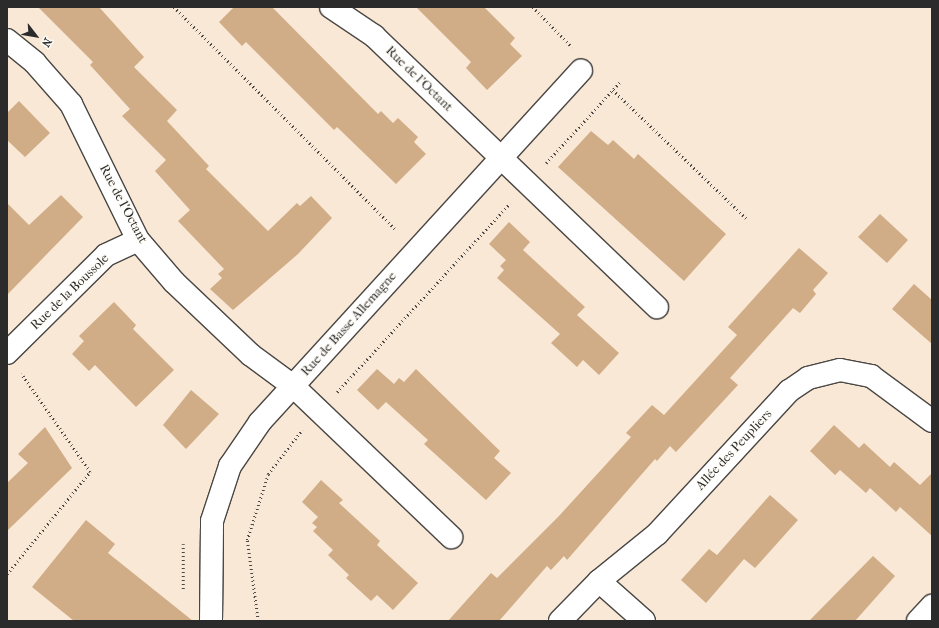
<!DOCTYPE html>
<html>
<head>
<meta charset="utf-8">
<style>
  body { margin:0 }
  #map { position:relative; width:939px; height:628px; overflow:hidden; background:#f8e8d5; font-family:"IM FELL French Canon",serif }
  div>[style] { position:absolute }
  .building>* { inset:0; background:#d0ac87 }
  .path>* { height:2.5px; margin-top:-1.25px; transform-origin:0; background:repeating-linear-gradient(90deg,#4a4744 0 1px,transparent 0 4px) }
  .roads { filter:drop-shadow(1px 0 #4a4744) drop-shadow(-1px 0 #4a4744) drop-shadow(0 1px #4a4744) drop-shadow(0 -1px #4a4744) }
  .minor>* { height:22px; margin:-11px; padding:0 11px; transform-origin:11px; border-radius:11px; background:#fff }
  span { translate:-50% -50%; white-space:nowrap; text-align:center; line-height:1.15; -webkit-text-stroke:3px #fdfcf7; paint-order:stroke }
  .street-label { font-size:13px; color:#2b2b2b }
  .frame { position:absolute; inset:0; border:8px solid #2b2b2b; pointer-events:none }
  .north { position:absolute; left:16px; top:16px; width:40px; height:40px; -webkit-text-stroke:3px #fdfcf7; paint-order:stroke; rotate:121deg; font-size:11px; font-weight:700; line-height:16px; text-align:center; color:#2b2b2b }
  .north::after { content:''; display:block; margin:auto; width:14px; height:18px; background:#2b2b2b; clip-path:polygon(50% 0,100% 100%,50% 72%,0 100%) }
</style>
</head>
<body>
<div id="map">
  <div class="building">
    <div style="clip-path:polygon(38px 7px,99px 7px,144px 57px,134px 67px,177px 110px,167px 121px,209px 166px,206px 169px,268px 231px,297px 203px,300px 206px,311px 196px,332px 218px,298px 254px,233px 310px,210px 289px,222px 278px,218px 274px,224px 269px,178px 221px,190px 210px,155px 171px,166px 160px,122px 116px,130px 109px,90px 65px,93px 62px)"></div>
    <div style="clip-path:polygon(234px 7px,272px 7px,378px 114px,381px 111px,393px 123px,398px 118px,418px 137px,414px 142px,426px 154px,396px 184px,337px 127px,334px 130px,246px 42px,242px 46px,219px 22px)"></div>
    <div style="clip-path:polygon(416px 7px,484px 7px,515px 38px,510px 44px,522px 56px,487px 90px,466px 68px,471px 62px)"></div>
    <div style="clip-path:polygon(19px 101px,50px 133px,25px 157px,7px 140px,7px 113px)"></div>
    <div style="clip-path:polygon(591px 131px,608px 145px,613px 140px,634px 159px,638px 154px,726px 234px,684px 281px,558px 167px)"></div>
    <div style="clip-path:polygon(61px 195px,83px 217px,7px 295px,7px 203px,29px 225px)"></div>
    <div style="clip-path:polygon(880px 214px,908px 240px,887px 263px,858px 237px)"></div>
    <div style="clip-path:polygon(509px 222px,530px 242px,523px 250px,585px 307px,577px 315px,619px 353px,599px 375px,583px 360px,577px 367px,551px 343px,560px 334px,497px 278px,504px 270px,500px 266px,506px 260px,489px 244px)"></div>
    <div style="clip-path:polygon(799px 248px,828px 273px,813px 290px,816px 294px,800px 313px,793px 308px,730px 378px,738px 385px,676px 452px,670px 446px,657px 461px,655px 459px,567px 560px,564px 556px,551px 570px,547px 566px,499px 621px,448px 621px,491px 573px,497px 578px,559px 516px,631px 437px,626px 433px,652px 405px,664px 415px,737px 335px,728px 327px)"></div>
    <div style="clip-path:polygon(914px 284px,932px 300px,932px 344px,892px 309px)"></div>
    <div style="clip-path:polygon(114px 302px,136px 325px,133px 329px,174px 370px,136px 407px,95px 365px,89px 371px,72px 354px,84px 341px,79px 336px)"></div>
    <div style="clip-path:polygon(377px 369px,394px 384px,399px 378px,404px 382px,416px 369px,500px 451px,494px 458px,511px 473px,486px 500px,424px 444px,428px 440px,386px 402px,378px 410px,357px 390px)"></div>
    <div style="clip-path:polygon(191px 390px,219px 414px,186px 449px,163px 425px)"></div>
    <div style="clip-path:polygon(834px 425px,859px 448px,864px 443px,890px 467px,894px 462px,920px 485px,932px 473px,932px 536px,900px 507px,896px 512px,870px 488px,866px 493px,840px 470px,835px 475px,810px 451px)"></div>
    <div style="clip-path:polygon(45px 427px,72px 468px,7px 531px,7px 483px,28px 463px,18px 454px)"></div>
    <div style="clip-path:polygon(321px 480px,343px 500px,339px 503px,380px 541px,377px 545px,418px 583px,393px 610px,377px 595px,371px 601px,346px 578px,349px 575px,328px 555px,333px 550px,313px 531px,317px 527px,312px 523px,318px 517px,302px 502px)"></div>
    <div style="clip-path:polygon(770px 495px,798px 520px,755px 568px,744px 559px,706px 603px,681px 580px,709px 549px,717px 555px)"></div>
    <div style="clip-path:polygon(86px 520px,115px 544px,108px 553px,193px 621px,74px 621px,32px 587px)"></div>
    <div style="clip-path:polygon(873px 556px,895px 576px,855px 621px,809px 621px)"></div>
  </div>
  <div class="path">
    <div style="left:174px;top:7px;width:313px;rotate:45.1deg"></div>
    <div style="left:533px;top:7px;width:56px;rotate:45.7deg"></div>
    <div style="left:613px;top:90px;width:187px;rotate:43.9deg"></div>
    <div style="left:546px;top:163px;width:110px;rotate:-47.6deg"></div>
    <div style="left:337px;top:392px;width:256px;rotate:-47.5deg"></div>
    <div style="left:7px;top:574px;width:132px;rotate:-50.9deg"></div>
    <div style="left:90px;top:472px;width:120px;rotate:-125.1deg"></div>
    <div style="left:183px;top:589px;width:45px;rotate:-90deg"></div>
    <div style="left:258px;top:621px;width:82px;rotate:-97.7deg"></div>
    <div style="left:247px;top:540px;width:69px;rotate:-72.3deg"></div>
    <div style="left:268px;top:474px;width:56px;rotate:-52.3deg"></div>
  </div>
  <div class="roads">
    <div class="minor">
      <div style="left:331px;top:7px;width:52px;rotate:34deg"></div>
      <div style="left:374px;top:36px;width:392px;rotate:43.8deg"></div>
      <div style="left:7px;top:40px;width:36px;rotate:39deg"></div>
      <div style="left:35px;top:63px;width:55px;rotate:48.7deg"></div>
      <div style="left:71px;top:104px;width:152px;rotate:63.8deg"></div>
      <div style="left:138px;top:240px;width:55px;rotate:49.4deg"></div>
      <div style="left:174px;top:282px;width:106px;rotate:43.5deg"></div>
      <div style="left:251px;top:355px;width:52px;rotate:36.4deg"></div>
      <div style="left:293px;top:386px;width:219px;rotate:43.7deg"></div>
      <div style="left:7px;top:353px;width:139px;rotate:-44.7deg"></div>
      <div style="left:106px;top:255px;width:35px;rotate:-25deg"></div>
      <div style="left:599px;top:581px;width:60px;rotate:41.6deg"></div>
      <div style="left:211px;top:621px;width:100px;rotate:-89.4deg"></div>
      <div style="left:212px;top:521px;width:58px;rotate:-71.9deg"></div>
      <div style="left:230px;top:466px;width:53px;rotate:-55.7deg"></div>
      <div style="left:260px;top:422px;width:476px;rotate:-47.6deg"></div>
      <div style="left:560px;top:621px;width:56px;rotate:-45.7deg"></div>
      <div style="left:599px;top:581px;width:75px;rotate:-39deg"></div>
      <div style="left:657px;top:534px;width:195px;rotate:-47.3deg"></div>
      <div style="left:789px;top:391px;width:23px;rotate:-34deg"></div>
      <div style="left:808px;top:378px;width:33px;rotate:-14deg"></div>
      <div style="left:840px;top:370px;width:32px;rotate:11deg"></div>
      <div style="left:871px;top:376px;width:76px;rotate:36.4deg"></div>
      <div style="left:918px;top:621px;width:21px;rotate:-47deg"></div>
    </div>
  </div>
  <div class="street-label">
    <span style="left:419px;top:79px;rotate:44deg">Rue de l'Octant</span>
    <span style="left:123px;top:204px;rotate:62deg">Rue de l'Octant</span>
    <span style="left:70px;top:292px;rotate:-44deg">Rue de la Boussole</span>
    <span style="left:349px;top:324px;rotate:-48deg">Rue de Basse Allemagne</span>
    <span style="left:734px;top:450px;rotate:-47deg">Allée des Peupliers</span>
  </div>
  <div class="frame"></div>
  <div class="north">N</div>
</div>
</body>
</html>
